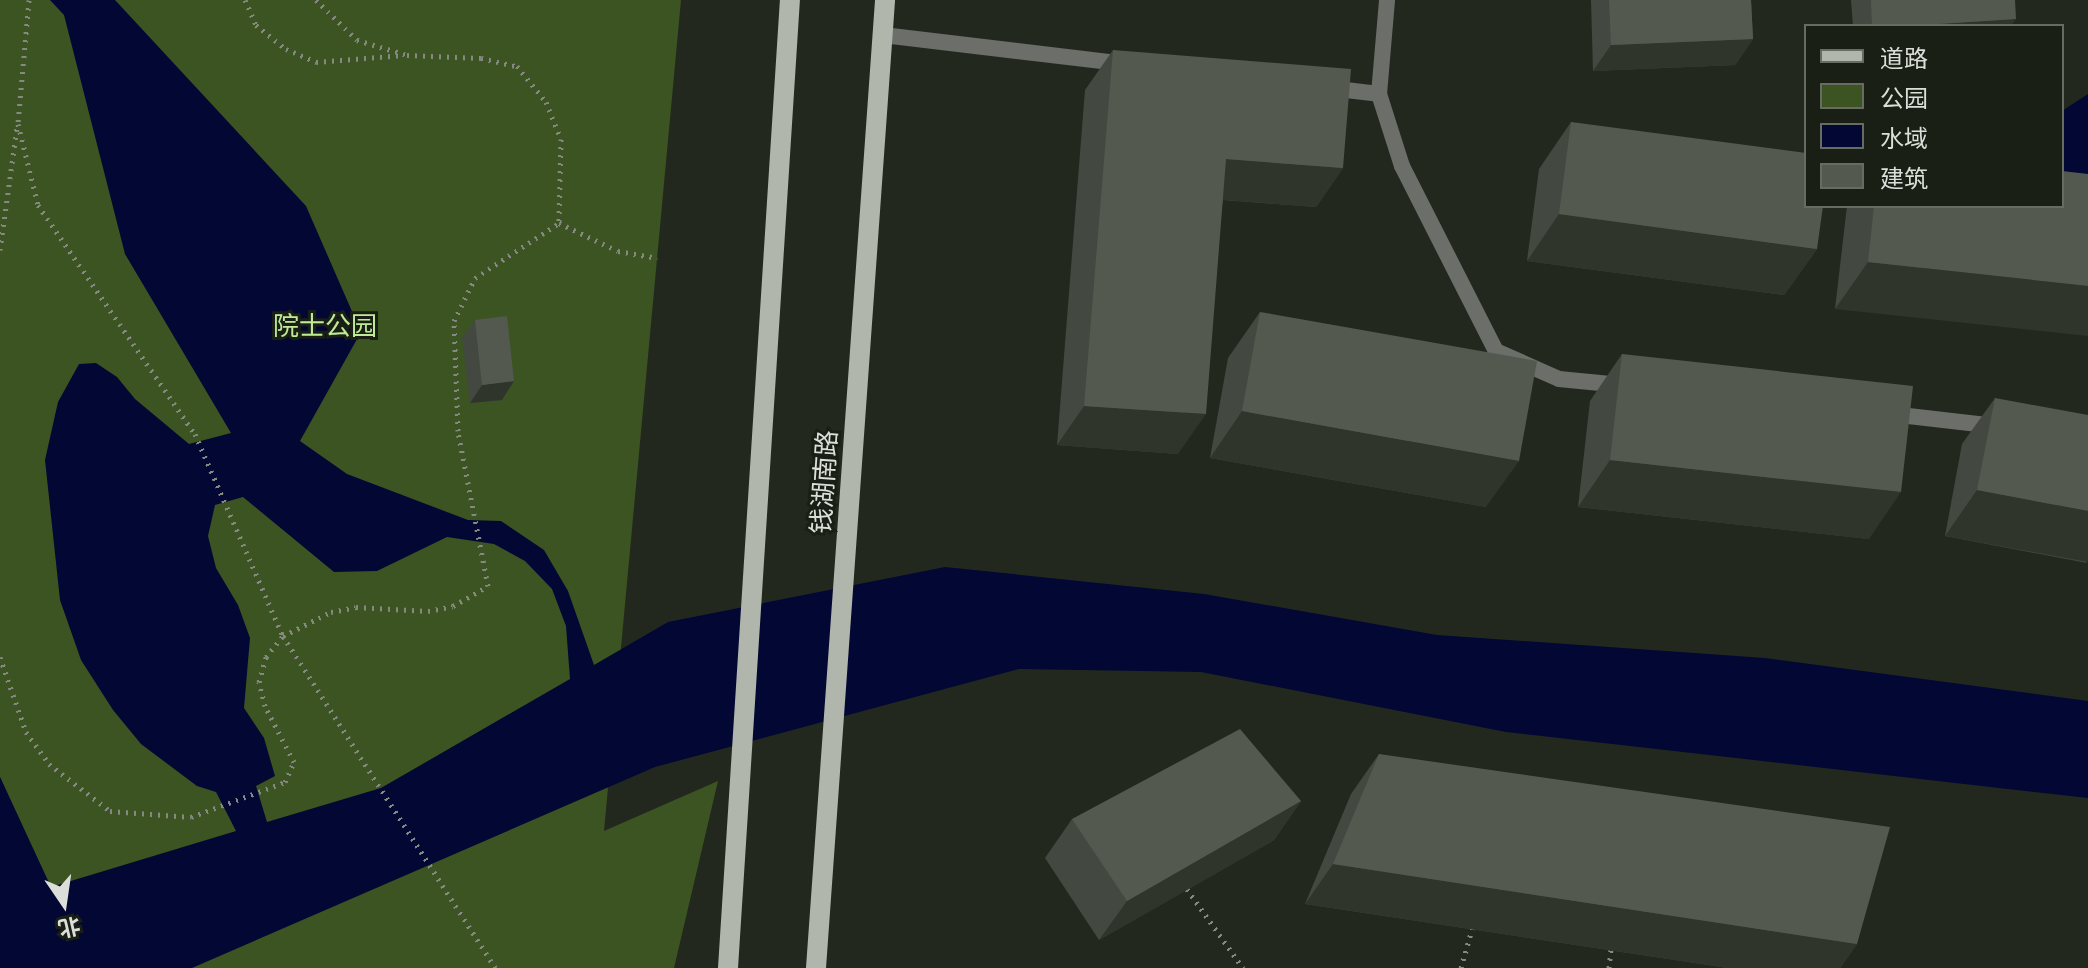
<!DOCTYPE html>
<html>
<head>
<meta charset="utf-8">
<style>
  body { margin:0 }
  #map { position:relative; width:2088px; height:968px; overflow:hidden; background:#23281f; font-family:"PT Sans","Noto Sans SC",sans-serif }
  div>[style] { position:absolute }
  .green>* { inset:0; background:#3b5422 }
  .water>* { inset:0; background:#030734 }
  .path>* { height:5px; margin-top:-2.5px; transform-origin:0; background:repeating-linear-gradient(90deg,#858982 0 2px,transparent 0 8px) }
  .lane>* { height:16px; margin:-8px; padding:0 8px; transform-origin:8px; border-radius:8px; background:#6b6e69 }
  .primary>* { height:20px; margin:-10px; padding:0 10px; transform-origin:10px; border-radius:10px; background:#b0b6ab }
  .wall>* { inset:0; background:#434940 }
  .shaded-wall>* { inset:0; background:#30352c }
  .building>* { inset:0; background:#545950 }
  span { translate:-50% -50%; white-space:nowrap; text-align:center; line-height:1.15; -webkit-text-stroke:6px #191f15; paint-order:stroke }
  .park-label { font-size:26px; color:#bfeb98 }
  .street-label { font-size:26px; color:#dcdfd9 }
  .legend { position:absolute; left:1804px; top:24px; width:260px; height:184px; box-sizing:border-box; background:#191f15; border:2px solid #676c63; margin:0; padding:10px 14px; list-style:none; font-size:24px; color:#dcdfd9 }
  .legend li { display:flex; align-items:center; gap:16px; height:40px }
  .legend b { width:40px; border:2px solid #676c63 }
  .north { position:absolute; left:24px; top:864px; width:80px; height:80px; -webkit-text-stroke:6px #191f15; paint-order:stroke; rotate:167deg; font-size:22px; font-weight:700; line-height:32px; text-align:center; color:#dcdfd9 }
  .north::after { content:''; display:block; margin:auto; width:28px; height:36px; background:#dcdfd9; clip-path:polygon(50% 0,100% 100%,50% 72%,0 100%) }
</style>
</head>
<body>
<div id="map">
  <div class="green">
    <div style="clip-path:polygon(0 0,681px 0,604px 831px,718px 781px,674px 968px,50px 968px,50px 887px,0 777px)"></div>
  </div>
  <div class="water">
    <div style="clip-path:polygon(evenodd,50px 0,115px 0,306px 206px,361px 332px,300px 441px,347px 474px,468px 520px,501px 521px,544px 550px,568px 591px,594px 665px,668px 622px,945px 567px,1204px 594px,1437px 635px,1765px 658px,2088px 701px,2088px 798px,1506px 732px,1201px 672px,1019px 669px,655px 767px,192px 968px,0 968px,0 777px,51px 887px,236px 831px,216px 792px,197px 786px,141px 744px,113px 710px,81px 660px,60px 600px,45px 460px,58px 402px,79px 364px,96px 363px,117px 377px,135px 399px,189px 444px,231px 433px,125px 254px,64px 15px,50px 0,243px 497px,334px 572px,377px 571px,447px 537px,494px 544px,525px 561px,552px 589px,566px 626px,570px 679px,381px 788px,267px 822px,256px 786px,275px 776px,264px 738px,244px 708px,250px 638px,238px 605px,216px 568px,208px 536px,215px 505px,243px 497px)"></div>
    <div style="clip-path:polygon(2088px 94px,2088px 184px,2062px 183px,2062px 111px)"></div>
  </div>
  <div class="path">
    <div style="left:29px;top:0;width:124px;rotate:95.1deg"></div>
    <div style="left:18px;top:124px;width:83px;rotate:76.1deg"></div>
    <div style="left:38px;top:205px;width:278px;rotate:55.6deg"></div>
    <div style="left:195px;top:434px;width:220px;rotate:66.5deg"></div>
    <div style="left:283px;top:636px;width:394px;rotate:57.4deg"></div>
    <div style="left:245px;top:0;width:27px;rotate:66deg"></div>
    <div style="left:256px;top:25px;width:38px;rotate:39deg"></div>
    <div style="left:286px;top:49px;width:33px;rotate:23deg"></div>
    <div style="left:316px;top:62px;width:88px;rotate:-4.5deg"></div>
    <div style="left:316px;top:0;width:57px;rotate:44.3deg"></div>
    <div style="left:357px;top:40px;width:52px;rotate:16.7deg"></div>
    <div style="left:407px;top:55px;width:74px;rotate:2.3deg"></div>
    <div style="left:481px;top:58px;width:37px;rotate:13deg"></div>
    <div style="left:517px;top:66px;width:46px;rotate:51.1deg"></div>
    <div style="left:546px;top:102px;width:40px;rotate:68deg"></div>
    <div style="left:561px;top:139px;width:84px;rotate:91.4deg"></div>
    <div style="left:559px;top:223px;width:65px;rotate:25.4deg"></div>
    <div style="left:618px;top:251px;width:40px;rotate:10deg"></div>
    <div style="left:0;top:250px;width:123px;rotate:-82.1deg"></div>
    <div style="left:0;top:657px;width:79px;rotate:70.9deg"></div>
    <div style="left:26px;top:732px;width:39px;rotate:54deg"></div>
    <div style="left:49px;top:764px;width:77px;rotate:37.6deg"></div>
    <div style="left:110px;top:811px;width:81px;rotate:4.2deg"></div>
    <div style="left:191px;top:817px;width:100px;rotate:-20.4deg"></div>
    <div style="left:285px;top:782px;width:22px;rotate:-66deg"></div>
    <div style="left:294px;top:762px;width:63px;rotate:-117.4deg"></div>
    <div style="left:265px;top:706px;width:25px;rotate:-104deg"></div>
    <div style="left:259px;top:682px;width:26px;rotate:-74deg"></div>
    <div style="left:266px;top:657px;width:27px;rotate:-51deg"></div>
    <div style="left:283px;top:636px;width:54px;rotate:-26.6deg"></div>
    <div style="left:331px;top:612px;width:25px;rotate:-11deg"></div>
    <div style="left:356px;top:607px;width:72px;rotate:3.2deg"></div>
    <div style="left:428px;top:611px;width:25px;rotate:-11deg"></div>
    <div style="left:453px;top:606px;width:40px;rotate:-29.7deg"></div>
    <div style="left:488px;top:586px;width:158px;rotate:-101deg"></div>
    <div style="left:458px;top:431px;width:110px;rotate:-92.1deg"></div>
    <div style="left:454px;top:321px;width:48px;rotate:-64deg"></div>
    <div style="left:475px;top:278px;width:100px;rotate:-33.2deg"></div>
    <div style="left:1187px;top:889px;width:97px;rotate:54.7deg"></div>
    <div style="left:1461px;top:968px;width:41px;rotate:-74.2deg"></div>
    <div style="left:1609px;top:968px;width:18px;rotate:-84deg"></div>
  </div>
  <div class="lane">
    <div style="left:883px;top:35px;width:246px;rotate:6.8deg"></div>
    <div style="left:1329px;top:88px;width:50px;rotate:6.8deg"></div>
    <div style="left:1379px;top:94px;width:76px;rotate:72.3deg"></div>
    <div style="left:1402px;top:166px;width:208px;rotate:63.1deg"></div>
    <div style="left:1496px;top:351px;width:69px;rotate:24deg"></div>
    <div style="left:1559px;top:379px;width:62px;rotate:5.5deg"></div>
    <div style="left:1379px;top:94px;width:94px;rotate:-85.1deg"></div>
    <div style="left:1891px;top:414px;width:105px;rotate:6.6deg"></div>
  </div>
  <div class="primary">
    <div style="left:728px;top:968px;width:970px;rotate:-86.34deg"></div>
    <div style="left:816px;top:968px;width:970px;rotate:-85.92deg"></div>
  </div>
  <div class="wall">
    <div style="clip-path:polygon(1591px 0,1751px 0,1753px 39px,1735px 65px,1593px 71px)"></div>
    <div style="clip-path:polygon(1851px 0,2015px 0,2011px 26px,1853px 26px)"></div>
    <div style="clip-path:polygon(1113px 50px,1343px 168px,1316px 207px,1223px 200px,1178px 454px,1057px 445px,1085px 90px)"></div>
    <div style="clip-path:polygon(1571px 122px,1817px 249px,1784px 295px,1527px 261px,1539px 169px)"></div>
    <div style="clip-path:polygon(1847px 206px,2062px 206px,1835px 309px)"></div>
    <div style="clip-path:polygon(1260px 312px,1486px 507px,1210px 458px,1228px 358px)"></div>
    <div style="clip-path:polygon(475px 320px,514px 381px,502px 400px,470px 403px,462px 338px)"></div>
    <div style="clip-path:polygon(1622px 354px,1869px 539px,1578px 507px,1590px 401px)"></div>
    <div style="clip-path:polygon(1995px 398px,2087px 563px,1945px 536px,1962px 444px)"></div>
    <div style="clip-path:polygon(1379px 754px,1857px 944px,1840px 968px,1728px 968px,1305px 904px,1351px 794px)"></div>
    <div style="clip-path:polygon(1301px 801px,1274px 840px,1099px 940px,1045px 858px,1072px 819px)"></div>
  </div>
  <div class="shaded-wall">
    <div style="clip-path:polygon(2016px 19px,2011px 26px,1906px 26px)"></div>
    <div style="clip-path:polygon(1753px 39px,1735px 65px,1593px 71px,1611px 45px)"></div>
    <div style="clip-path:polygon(1226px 159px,1343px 168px,1316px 207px,1199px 198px)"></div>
    <div style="clip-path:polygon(1559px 214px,1817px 249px,1784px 295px,1527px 261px)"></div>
    <div style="clip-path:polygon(1868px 262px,2088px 286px,2088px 336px,1835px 309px)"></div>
    <div style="clip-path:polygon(514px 381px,502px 400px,470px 403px,482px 385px)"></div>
    <div style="clip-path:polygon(1084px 406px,1206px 414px,1178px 454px,1057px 445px)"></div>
    <div style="clip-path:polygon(1242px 411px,1519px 461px,1486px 507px,1210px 458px)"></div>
    <div style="clip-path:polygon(1610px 460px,1901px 492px,1869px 539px,1578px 507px)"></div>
    <div style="clip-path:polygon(1977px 490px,2088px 511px,2088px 562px,1945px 536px)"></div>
    <div style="clip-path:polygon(1301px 801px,1274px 840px,1099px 940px,1127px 901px)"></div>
    <div style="clip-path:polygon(1333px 864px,1857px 944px,1840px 968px,1728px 968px,1305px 904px)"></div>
  </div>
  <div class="building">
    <div style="clip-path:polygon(1609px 0,1751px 0,1753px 39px,1611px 45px)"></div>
    <div style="clip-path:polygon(1871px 0,2015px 0,2016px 19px,1906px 26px,1872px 26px)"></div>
    <div style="clip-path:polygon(1113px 50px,1351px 69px,1343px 168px,1226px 159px,1206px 414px,1084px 406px)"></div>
    <div style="clip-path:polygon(1571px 122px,1806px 153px,1806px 206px,1823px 206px,1817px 249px,1559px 214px)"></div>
    <div style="clip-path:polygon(2062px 171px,2088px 174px,2088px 286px,1868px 262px,1874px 206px,2062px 206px)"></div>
    <div style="clip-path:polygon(1260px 312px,1537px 361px,1519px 461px,1242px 411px)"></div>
    <div style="clip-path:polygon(507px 316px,514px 381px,482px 385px,475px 320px)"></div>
    <div style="clip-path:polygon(1622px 354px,1913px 386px,1901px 492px,1610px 460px)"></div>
    <div style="clip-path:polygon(1995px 398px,2088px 415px,2088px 511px,1977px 490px)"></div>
    <div style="clip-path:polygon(1240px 729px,1301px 801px,1127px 901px,1072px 819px)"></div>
    <div style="clip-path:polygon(1379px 754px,1890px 827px,1857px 944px,1333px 864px)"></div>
  </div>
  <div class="park-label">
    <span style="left:325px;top:326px">院士公园</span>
  </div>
  <div class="street-label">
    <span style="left:824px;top:482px;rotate:-86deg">钱湖南路</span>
  </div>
  <ul class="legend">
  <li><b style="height:10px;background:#b0b6ab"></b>道路</li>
  <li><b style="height:22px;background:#3b5422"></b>公园</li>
  <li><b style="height:22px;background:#030734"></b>水域</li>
  <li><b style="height:22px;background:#545950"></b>建筑</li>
  </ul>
  <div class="north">北</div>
</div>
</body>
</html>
